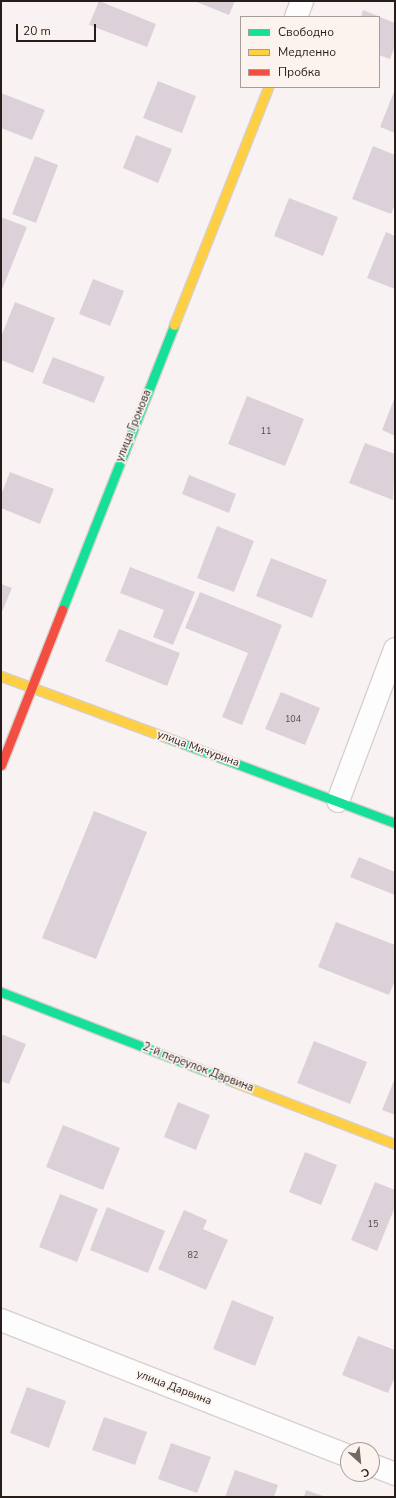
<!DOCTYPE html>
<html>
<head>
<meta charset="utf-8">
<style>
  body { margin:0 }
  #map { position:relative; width:396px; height:1498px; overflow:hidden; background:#f8f3f2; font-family:"Nunito Sans",sans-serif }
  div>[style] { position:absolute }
  .building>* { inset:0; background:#dcd1d9 }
  .roads { filter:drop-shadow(1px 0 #d7d0cd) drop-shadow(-1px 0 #d7d0cd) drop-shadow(0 1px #d7d0cd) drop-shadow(0 -1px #d7d0cd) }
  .street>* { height:22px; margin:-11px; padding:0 11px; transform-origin:11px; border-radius:11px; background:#fefdfd }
  .fast>* { height:9px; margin:-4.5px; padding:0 4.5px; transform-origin:4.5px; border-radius:4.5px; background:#16e098 }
  .slow>* { height:9px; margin:-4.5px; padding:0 4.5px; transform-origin:4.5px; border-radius:4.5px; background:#ffcf43 }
  .jam>* { height:9px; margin:-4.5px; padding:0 4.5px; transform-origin:4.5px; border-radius:4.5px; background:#f24e42 }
  span { translate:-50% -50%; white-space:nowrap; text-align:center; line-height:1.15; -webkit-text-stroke:3.5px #fcf2ee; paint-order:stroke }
  .number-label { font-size:9px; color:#544b4a }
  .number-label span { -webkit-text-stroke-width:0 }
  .street-label { font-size:11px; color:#271e1b }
  .frame { position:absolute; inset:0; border:2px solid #271e1b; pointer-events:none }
  .legend { position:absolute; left:240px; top:16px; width:140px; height:72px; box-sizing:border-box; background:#fcf2ee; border:1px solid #a79d9a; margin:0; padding:5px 7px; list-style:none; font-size:12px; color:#271e1b }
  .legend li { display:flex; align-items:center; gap:8px; height:20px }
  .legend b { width:20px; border:1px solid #a79d9a }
  .north { position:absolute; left:340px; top:1442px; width:40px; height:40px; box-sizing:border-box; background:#fcf2ee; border:1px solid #a79d9a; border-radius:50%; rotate:153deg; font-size:11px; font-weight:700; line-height:16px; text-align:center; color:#271e1b }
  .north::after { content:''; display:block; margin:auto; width:14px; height:18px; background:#706966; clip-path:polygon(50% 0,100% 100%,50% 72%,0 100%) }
  .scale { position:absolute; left:16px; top:24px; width:80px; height:18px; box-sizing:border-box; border:2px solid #271e1b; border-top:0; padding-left:5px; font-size:12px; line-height:14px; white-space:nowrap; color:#271e1b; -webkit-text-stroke:3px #fcf2ee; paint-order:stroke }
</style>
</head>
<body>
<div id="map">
  <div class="building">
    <div style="clip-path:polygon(99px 1px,156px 24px,147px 47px,89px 25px)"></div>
    <div style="clip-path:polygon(194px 1px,235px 1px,229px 15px)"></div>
    <div style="clip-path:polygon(363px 10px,395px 23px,395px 46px,390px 59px,379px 55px,379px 17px,361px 17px)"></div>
    <div style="clip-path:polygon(158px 81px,196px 96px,182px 133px,143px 118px)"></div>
    <div style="clip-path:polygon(395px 89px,395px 133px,380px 127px)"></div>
    <div style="clip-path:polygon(1px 93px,45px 110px,32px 140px,1px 128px)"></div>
    <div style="clip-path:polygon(136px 135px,172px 149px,158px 183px,123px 168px)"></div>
    <div style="clip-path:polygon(373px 146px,395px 155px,395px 204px,391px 214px,352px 199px)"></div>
    <div style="clip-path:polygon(35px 156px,58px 165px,36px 223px,12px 214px)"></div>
    <div style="clip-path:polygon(289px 198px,338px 217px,323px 256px,274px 236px)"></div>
    <div style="clip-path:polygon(1px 217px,27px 227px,1px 292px)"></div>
    <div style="clip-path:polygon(386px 232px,395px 236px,395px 289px,367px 278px)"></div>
    <div style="clip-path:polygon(93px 279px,124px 291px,110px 326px,79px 314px)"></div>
    <div style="clip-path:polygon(15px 302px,55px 318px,33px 373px,1px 360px,1px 337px)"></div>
    <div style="clip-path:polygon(53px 357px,105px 377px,94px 403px,42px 383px)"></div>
    <div style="clip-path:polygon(247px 396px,304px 419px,285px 466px,228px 444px)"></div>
    <div style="clip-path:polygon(395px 397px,395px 436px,382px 430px)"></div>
    <div style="clip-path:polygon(365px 443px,395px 454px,393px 500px,349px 483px)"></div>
    <div style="clip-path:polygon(10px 472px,54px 489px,40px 524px,1px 508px,1px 495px)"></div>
    <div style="clip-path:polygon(189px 475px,236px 494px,229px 513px,182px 494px)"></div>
    <div style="clip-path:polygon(217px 526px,254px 541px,234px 592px,197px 578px)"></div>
    <div style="clip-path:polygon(271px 558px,327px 580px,312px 618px,256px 596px)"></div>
    <div style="clip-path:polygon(130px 567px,195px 592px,173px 645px,153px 637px,164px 610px,120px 593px)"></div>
    <div style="clip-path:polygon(1px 584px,12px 588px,1px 614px)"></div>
    <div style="clip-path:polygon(200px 592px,282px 625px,242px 725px,222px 717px,248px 653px,185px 628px)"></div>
    <div style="clip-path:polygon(119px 629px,180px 653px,167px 686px,105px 661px)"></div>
    <div style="clip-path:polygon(281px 692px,320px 708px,305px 745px,265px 729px)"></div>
    <div style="clip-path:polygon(94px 811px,147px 832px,96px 959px,42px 938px)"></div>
    <div style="clip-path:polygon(359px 857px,395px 872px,395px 895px,350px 877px)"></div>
    <div style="clip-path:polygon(336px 922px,395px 945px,395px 980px,389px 995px,318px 967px)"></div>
    <div style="clip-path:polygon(1px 1034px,26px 1044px,9px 1084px,1px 1081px)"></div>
    <div style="clip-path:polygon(314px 1041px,367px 1062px,350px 1104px,297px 1083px)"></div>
    <div style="clip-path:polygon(395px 1078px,395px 1115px,382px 1110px)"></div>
    <div style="clip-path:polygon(178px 1102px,210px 1115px,196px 1150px,164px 1137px)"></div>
    <div style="clip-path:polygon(63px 1125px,120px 1148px,103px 1190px,46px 1167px)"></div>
    <div style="clip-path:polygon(305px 1152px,337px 1165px,321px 1205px,289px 1192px)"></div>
    <div style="clip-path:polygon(375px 1182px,395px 1190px,395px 1207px,377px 1251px,351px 1240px)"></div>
    <div style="clip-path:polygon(60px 1194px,98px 1209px,77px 1262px,39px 1247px)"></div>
    <div style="clip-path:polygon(107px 1207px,165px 1231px,148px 1273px,90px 1250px)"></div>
    <div style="clip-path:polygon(184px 1210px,207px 1220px,203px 1229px,228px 1240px,206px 1290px,158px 1269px)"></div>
    <div style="clip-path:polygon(232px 1300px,274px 1317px,255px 1366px,213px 1349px)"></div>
    <div style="clip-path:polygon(358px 1336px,395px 1350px,395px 1377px,388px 1393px,342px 1375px)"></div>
    <div style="clip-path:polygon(27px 1387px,66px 1401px,49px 1448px,10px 1433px)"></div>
    <div style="clip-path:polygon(104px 1417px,147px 1432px,135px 1465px,92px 1450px)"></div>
    <div style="clip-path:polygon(171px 1443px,211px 1457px,197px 1493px,158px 1479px)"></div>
    <div style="clip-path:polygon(235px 1470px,278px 1485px,274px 1497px,225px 1497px)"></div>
    <div style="clip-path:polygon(306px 1490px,326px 1497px,304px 1497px)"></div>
  </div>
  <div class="roads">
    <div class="street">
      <div style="left:296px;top:17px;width:17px;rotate:-69deg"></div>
      <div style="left:338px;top:801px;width:162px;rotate:-69.4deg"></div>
      <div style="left:1px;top:1320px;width:373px;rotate:21.4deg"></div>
      <div style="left:372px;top:1465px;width:25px;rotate:21deg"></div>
    </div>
    <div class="fast">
      <div style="left:62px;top:610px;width:306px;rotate:-68.5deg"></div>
      <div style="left:165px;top:737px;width:246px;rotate:20.5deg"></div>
      <div style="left:1px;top:992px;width:250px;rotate:21.1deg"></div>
    </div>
    <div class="slow">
      <div style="left:174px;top:325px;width:256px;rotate:-68.4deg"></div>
      <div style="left:1px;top:676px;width:175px;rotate:20.4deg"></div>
      <div style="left:234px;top:1082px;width:173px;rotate:21.1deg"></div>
    </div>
    <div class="jam">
      <div style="left:1px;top:765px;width:167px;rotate:-68.5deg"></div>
    </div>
  </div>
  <div class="number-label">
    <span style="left:266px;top:431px">11</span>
    <span style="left:293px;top:719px">104</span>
    <span style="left:373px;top:1224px">15</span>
    <span style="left:193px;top:1255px">82</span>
  </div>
  <div class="street-label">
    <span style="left:134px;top:426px;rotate:-68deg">улица Громова</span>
    <span style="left:198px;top:749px;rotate:20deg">улица Мичурина</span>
    <span style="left:198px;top:1068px;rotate:21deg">2-й переулок Дарвина</span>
    <span style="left:174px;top:1388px;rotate:21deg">улица Дарвина</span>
  </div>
  <div class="frame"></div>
  <ul class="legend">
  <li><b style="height:5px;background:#16e098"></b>Свободно</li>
  <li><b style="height:5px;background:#ffcf43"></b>Медленно</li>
  <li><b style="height:5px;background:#f24e42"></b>Пробка</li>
  </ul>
  <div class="north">С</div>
  <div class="scale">20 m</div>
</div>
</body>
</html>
